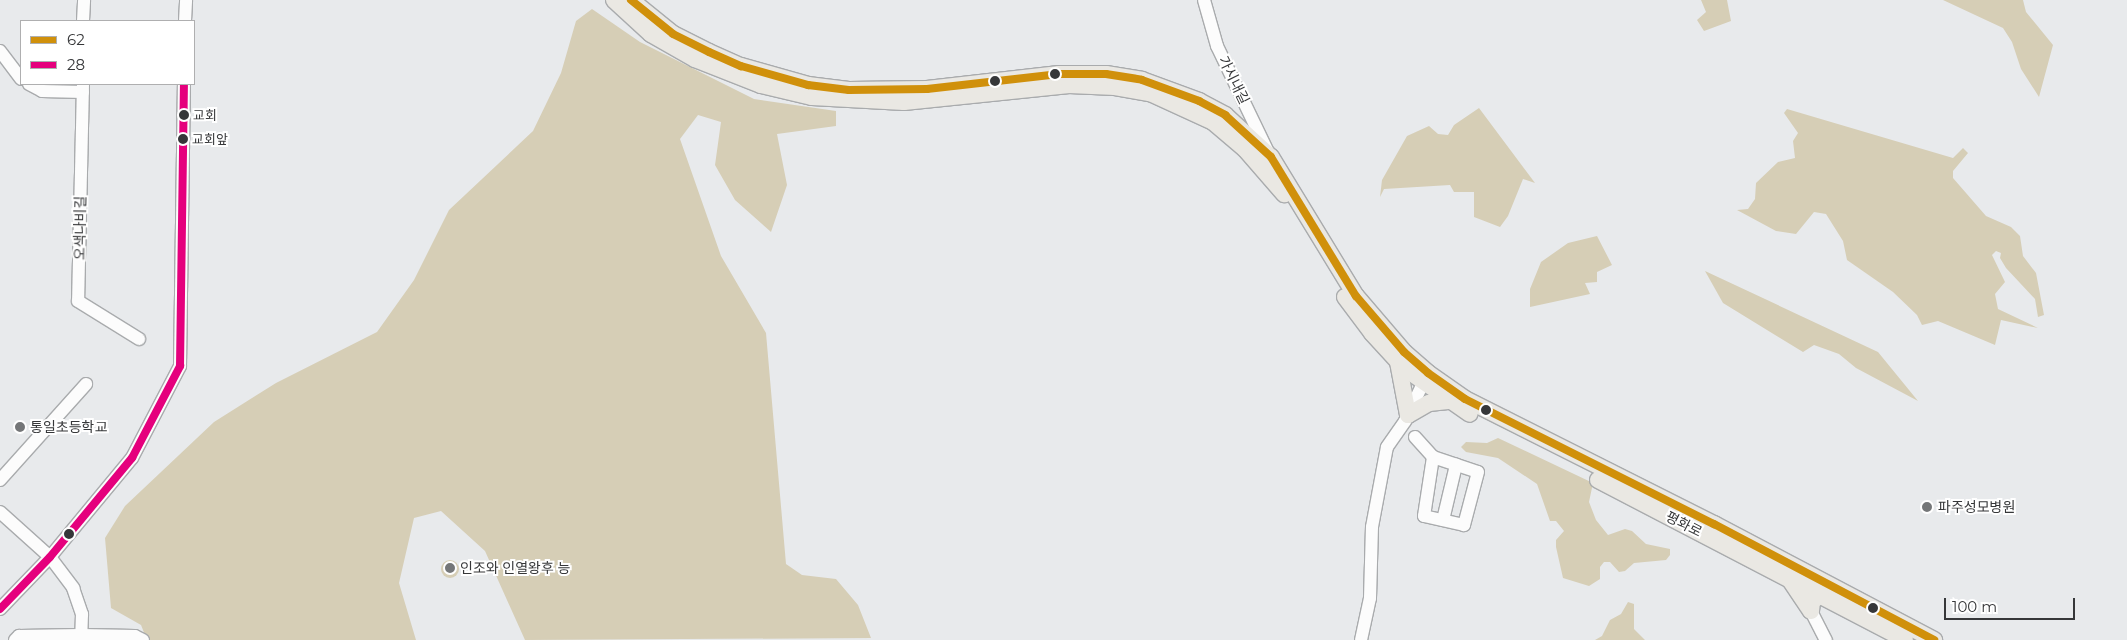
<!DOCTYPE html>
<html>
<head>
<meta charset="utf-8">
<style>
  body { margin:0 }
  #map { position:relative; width:2127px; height:640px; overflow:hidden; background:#e8eaec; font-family:Montserrat,"Noto Sans KR",sans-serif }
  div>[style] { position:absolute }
  .green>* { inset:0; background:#d6ceb6 }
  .round { border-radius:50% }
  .roads { filter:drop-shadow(1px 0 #a9abad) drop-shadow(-1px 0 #a9abad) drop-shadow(0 1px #a9abad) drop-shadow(0 -1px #a9abad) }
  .minor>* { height:12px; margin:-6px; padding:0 6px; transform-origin:6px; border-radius:6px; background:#fcfcfc }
  .major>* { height:16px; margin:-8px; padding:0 8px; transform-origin:8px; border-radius:8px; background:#eae8e3 }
  .bus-1>* { height:8px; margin:-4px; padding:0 4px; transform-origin:4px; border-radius:4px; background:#d0900b }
  .bus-2>* { height:8px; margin:-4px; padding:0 4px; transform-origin:4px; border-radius:4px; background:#e5007d }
  .dots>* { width:14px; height:14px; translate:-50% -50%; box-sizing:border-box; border:2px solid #fff; border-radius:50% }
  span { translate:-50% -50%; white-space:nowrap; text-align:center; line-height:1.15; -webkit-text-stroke:4px #fff; paint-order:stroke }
  .bus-label { font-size:13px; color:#363739 }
  .left { translate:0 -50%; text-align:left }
  .street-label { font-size:14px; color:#363739 }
  .poi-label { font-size:14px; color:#363739 }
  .legend { position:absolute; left:20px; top:20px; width:175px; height:65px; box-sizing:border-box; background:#fff; border:1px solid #afafb0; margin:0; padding:6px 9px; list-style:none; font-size:15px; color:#363739 }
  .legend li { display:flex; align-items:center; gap:10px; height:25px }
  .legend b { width:25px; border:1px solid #afafb0 }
  .scale { position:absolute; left:1944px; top:598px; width:131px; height:22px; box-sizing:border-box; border:2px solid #363739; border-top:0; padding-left:6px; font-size:15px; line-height:18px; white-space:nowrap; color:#363739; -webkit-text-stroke:4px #fff; paint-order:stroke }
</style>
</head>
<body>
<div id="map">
  <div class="green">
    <div style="clip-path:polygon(1701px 0,1727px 0,1731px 21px,1704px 31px,1697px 20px,1706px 12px)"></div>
    <div style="clip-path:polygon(1943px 0,2023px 0,2026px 12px,2053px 45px,2039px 97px,2021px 69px,2012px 42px,2003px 28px)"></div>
    <div style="clip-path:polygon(592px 9px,640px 42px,754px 99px,836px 111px,836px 126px,777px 134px,787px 185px,771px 232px,735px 200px,715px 165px,721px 122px,698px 115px,680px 139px,721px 256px,766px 333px,786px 564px,802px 575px,836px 579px,858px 605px,871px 638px,525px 640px,485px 551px,441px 511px,414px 518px,399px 583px,416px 640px,147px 640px,141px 625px,111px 608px,105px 538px,125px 506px,214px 422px,276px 383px,377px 332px,414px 280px,449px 210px,533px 131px,561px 73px,576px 21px)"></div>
    <div style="clip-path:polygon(1479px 108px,1535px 183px,1523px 179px,1508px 216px,1500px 227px,1474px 217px,1474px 192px,1454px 192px,1450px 185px,1384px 189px,1380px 197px,1382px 180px,1407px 136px,1429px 126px,1438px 134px,1448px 135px,1454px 125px)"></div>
    <div style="clip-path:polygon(1787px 109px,1953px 158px,1963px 148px,1968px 153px,1953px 171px,1953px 178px,1986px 216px,2011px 227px,2020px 236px,2023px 256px,2036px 273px,2044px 315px,2038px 317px,2035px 299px,2006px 268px,2000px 258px,2001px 253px,1996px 251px,1992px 255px,2005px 282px,1995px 294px,1998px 309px,2038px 328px,2001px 320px,1995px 345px,1938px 321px,1922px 325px,1917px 315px,1893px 292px,1847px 260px,1843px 241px,1826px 214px,1814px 212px,1796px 234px,1776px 231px,1737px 210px,1748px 209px,1755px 199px,1756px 183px,1778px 162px,1795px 158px,1793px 141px,1798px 133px,1784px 113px)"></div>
    <div style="clip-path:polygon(1597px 236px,1612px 265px,1597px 272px,1597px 282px,1585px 283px,1590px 294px,1530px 307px,1530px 289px,1541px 262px,1568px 243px)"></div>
    <div style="clip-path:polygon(1705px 271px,1878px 352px,1918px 401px,1856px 368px,1839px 354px,1814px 345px,1803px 352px,1723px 303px)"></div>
    <div style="clip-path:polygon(1498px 438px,1593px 483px,1589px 502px,1596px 520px,1608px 535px,1625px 529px,1632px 531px,1646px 544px,1670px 549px,1670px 555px,1666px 560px,1634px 563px,1625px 571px,1619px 572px,1610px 562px,1604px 562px,1600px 567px,1600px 579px,1589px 586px,1563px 578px,1556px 547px,1556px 540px,1564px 531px,1556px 521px,1550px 521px,1537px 484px,1498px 458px,1466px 452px,1461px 447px,1466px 442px,1487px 443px)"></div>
    <div class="round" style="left:441px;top:560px;width:18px;height:18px"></div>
    <div style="clip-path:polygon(1628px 602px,1634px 604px,1634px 629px,1645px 640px,1595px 640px,1602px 636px,1610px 620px,1621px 614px)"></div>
  </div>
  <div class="roads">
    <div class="minor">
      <div style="left:1204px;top:0;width:48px;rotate:74.2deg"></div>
      <div style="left:1217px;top:46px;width:118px;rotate:64.3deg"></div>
      <div style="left:83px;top:21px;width:21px;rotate:-87deg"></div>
      <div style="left:185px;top:21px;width:21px;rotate:-87deg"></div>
      <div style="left:0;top:51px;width:35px;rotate:53deg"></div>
      <div style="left:29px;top:84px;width:15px;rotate:28deg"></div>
      <div style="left:42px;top:91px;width:41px;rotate:1.4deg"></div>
      <div style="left:83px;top:84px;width:217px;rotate:91.3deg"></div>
      <div style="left:78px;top:301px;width:72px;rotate:31.9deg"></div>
      <div style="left:1415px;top:437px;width:27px;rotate:48deg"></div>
      <div style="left:1433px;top:457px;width:47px;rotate:18.4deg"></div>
      <div style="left:1478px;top:472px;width:55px;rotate:104.8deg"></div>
      <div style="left:1464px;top:525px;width:41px;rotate:-167.3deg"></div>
      <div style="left:1424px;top:516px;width:60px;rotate:-81.3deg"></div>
      <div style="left:0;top:480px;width:129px;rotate:-48.1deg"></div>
      <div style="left:0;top:512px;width:67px;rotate:42deg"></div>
      <div style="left:50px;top:557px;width:39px;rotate:53deg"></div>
      <div style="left:73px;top:588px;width:28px;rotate:71deg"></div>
      <div style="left:82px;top:614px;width:26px;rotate:92deg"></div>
      <div style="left:1443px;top:520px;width:57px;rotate:-76.7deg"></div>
      <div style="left:0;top:609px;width:72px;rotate:-46.1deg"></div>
      <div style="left:50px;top:557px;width:129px;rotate:-50.4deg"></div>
      <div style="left:132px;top:458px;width:104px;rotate:-62.4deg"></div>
      <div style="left:180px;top:366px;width:282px;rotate:-89.2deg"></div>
      <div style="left:1811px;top:611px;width:33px;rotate:63deg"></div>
      <div style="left:15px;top:640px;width:6px;rotate:-45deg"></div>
      <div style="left:19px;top:636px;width:62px;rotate:-0.9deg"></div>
      <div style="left:81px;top:635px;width:54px;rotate:1.1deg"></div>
      <div style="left:135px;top:636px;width:9px;rotate:27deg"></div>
      <div style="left:1361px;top:640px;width:43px;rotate:-77.9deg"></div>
      <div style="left:1370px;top:598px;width:71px;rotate:-88.4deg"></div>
      <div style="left:1372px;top:527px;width:81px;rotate:-79.4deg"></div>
      <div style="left:1387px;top:447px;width:32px;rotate:-55deg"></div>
      <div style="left:1405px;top:421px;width:53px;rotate:-64.4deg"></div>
    </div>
    <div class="major">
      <div style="left:614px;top:0;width:50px;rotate:42.6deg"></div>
      <div style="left:651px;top:34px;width:51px;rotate:29.6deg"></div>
      <div style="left:695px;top:59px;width:71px;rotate:21.5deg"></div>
      <div style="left:761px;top:85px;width:52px;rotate:13.2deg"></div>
      <div style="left:812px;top:97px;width:92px;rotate:3.1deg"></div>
      <div style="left:904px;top:102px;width:166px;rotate:-5.9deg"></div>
      <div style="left:1069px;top:85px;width:46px;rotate:2.5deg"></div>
      <div style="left:1115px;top:87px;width:36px;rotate:10deg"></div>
      <div style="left:1150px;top:93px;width:69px;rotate:24.7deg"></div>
      <div style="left:1213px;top:122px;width:42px;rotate:40.2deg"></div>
      <div style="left:1245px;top:149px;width:60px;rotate:49.1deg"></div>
      <div style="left:631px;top:0;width:54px;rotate:39deg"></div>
      <div style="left:673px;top:34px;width:40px;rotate:26.6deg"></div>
      <div style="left:709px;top:52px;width:35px;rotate:24deg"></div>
      <div style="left:741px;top:66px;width:70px;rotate:15.8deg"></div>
      <div style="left:808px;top:85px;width:41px;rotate:7deg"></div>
      <div style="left:849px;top:90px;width:78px;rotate:-0.7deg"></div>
      <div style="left:927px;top:89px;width:133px;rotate:-6.5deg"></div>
      <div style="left:1059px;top:74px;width:47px"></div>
      <div style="left:1106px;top:74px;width:36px;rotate:9deg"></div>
      <div style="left:1142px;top:80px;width:61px;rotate:20.2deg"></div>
      <div style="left:1199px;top:101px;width:30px;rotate:28deg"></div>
      <div style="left:1225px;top:115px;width:62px;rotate:42.4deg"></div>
      <div style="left:1271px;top:157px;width:163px;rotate:58.6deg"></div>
      <div style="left:1356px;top:296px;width:74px;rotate:49.4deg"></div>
      <div style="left:1404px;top:352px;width:32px;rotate:41deg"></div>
      <div style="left:1428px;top:373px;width:45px;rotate:35.1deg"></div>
      <div style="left:1465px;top:399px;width:279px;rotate:26.7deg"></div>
      <div style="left:1714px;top:524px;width:249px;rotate:27.8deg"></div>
      <div style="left:1345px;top:297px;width:45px;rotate:53.1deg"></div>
      <div style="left:1372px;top:333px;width:47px;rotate:47.6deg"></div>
      <div style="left:1404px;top:368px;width:80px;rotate:34.9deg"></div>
      <div style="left:1398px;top:362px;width:54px;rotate:79.3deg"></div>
      <div style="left:1408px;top:415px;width:24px;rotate:-30deg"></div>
      <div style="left:1429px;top:403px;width:19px;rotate:-6deg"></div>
      <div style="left:1598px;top:480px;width:346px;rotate:27.5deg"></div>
      <div style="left:1790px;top:580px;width:37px;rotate:56deg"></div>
      <div style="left:1811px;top:611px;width:10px;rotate:-84deg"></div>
      <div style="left:1812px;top:601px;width:11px;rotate:-34deg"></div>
    </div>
  </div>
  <div class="bus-1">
    <div style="left:631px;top:0;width:54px;rotate:39deg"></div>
    <div style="left:673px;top:34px;width:40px;rotate:26.6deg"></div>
    <div style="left:709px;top:52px;width:35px;rotate:24deg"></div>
    <div style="left:741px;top:66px;width:70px;rotate:15.8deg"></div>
    <div style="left:808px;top:85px;width:41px;rotate:7deg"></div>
    <div style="left:849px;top:90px;width:78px;rotate:-0.7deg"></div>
    <div style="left:927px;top:89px;width:133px;rotate:-6.5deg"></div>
    <div style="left:1059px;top:74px;width:47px"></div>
    <div style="left:1106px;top:74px;width:36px;rotate:9deg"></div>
    <div style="left:1142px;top:80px;width:61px;rotate:20.2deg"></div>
    <div style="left:1199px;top:101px;width:30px;rotate:28deg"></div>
    <div style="left:1225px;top:115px;width:62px;rotate:42.4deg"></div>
    <div style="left:1271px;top:157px;width:163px;rotate:58.6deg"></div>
    <div style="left:1356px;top:296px;width:74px;rotate:49.4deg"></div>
    <div style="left:1404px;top:352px;width:32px;rotate:41deg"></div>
    <div style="left:1428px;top:373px;width:45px;rotate:35.1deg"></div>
    <div style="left:1465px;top:399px;width:279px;rotate:26.7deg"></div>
    <div style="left:1714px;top:524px;width:249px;rotate:27.8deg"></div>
  </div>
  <div class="bus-2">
    <div style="left:0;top:609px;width:72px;rotate:-46.1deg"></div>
    <div style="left:50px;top:557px;width:129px;rotate:-50.4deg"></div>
    <div style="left:132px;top:458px;width:104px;rotate:-62.4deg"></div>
    <div style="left:180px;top:366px;width:282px;rotate:-89.2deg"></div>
  </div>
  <div class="dots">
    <div style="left:1055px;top:74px;background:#363739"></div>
    <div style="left:995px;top:81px;background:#363739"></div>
    <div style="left:184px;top:115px;background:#363739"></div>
    <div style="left:183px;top:139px;background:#363739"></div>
    <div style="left:1486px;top:410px;background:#363739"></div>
    <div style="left:20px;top:427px;background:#747678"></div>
    <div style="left:1927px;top:507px;background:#747678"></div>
    <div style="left:69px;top:534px;background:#363739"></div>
    <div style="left:450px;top:568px;background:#747678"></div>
    <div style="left:1873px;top:608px;background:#363739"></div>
  </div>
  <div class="bus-label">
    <span class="left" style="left:193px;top:115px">교회</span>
    <span class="left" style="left:192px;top:139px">교회앞</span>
  </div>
  <div class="street-label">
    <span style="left:1234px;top:80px;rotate:64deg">가시내길</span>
    <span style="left:80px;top:228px;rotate:-89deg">오색나비길</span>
    <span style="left:1684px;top:524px;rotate:27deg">평화로</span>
  </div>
  <div class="poi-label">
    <span class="left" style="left:30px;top:427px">통일초등학교</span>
    <span class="left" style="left:1938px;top:507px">파주성모병원</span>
    <span class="left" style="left:460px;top:568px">인조와 인열왕후 능</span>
  </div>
  <ul class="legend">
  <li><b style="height:6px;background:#d0900b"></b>62</li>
  <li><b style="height:6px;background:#e5007d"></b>28</li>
  </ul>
  <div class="scale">100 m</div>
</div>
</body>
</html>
